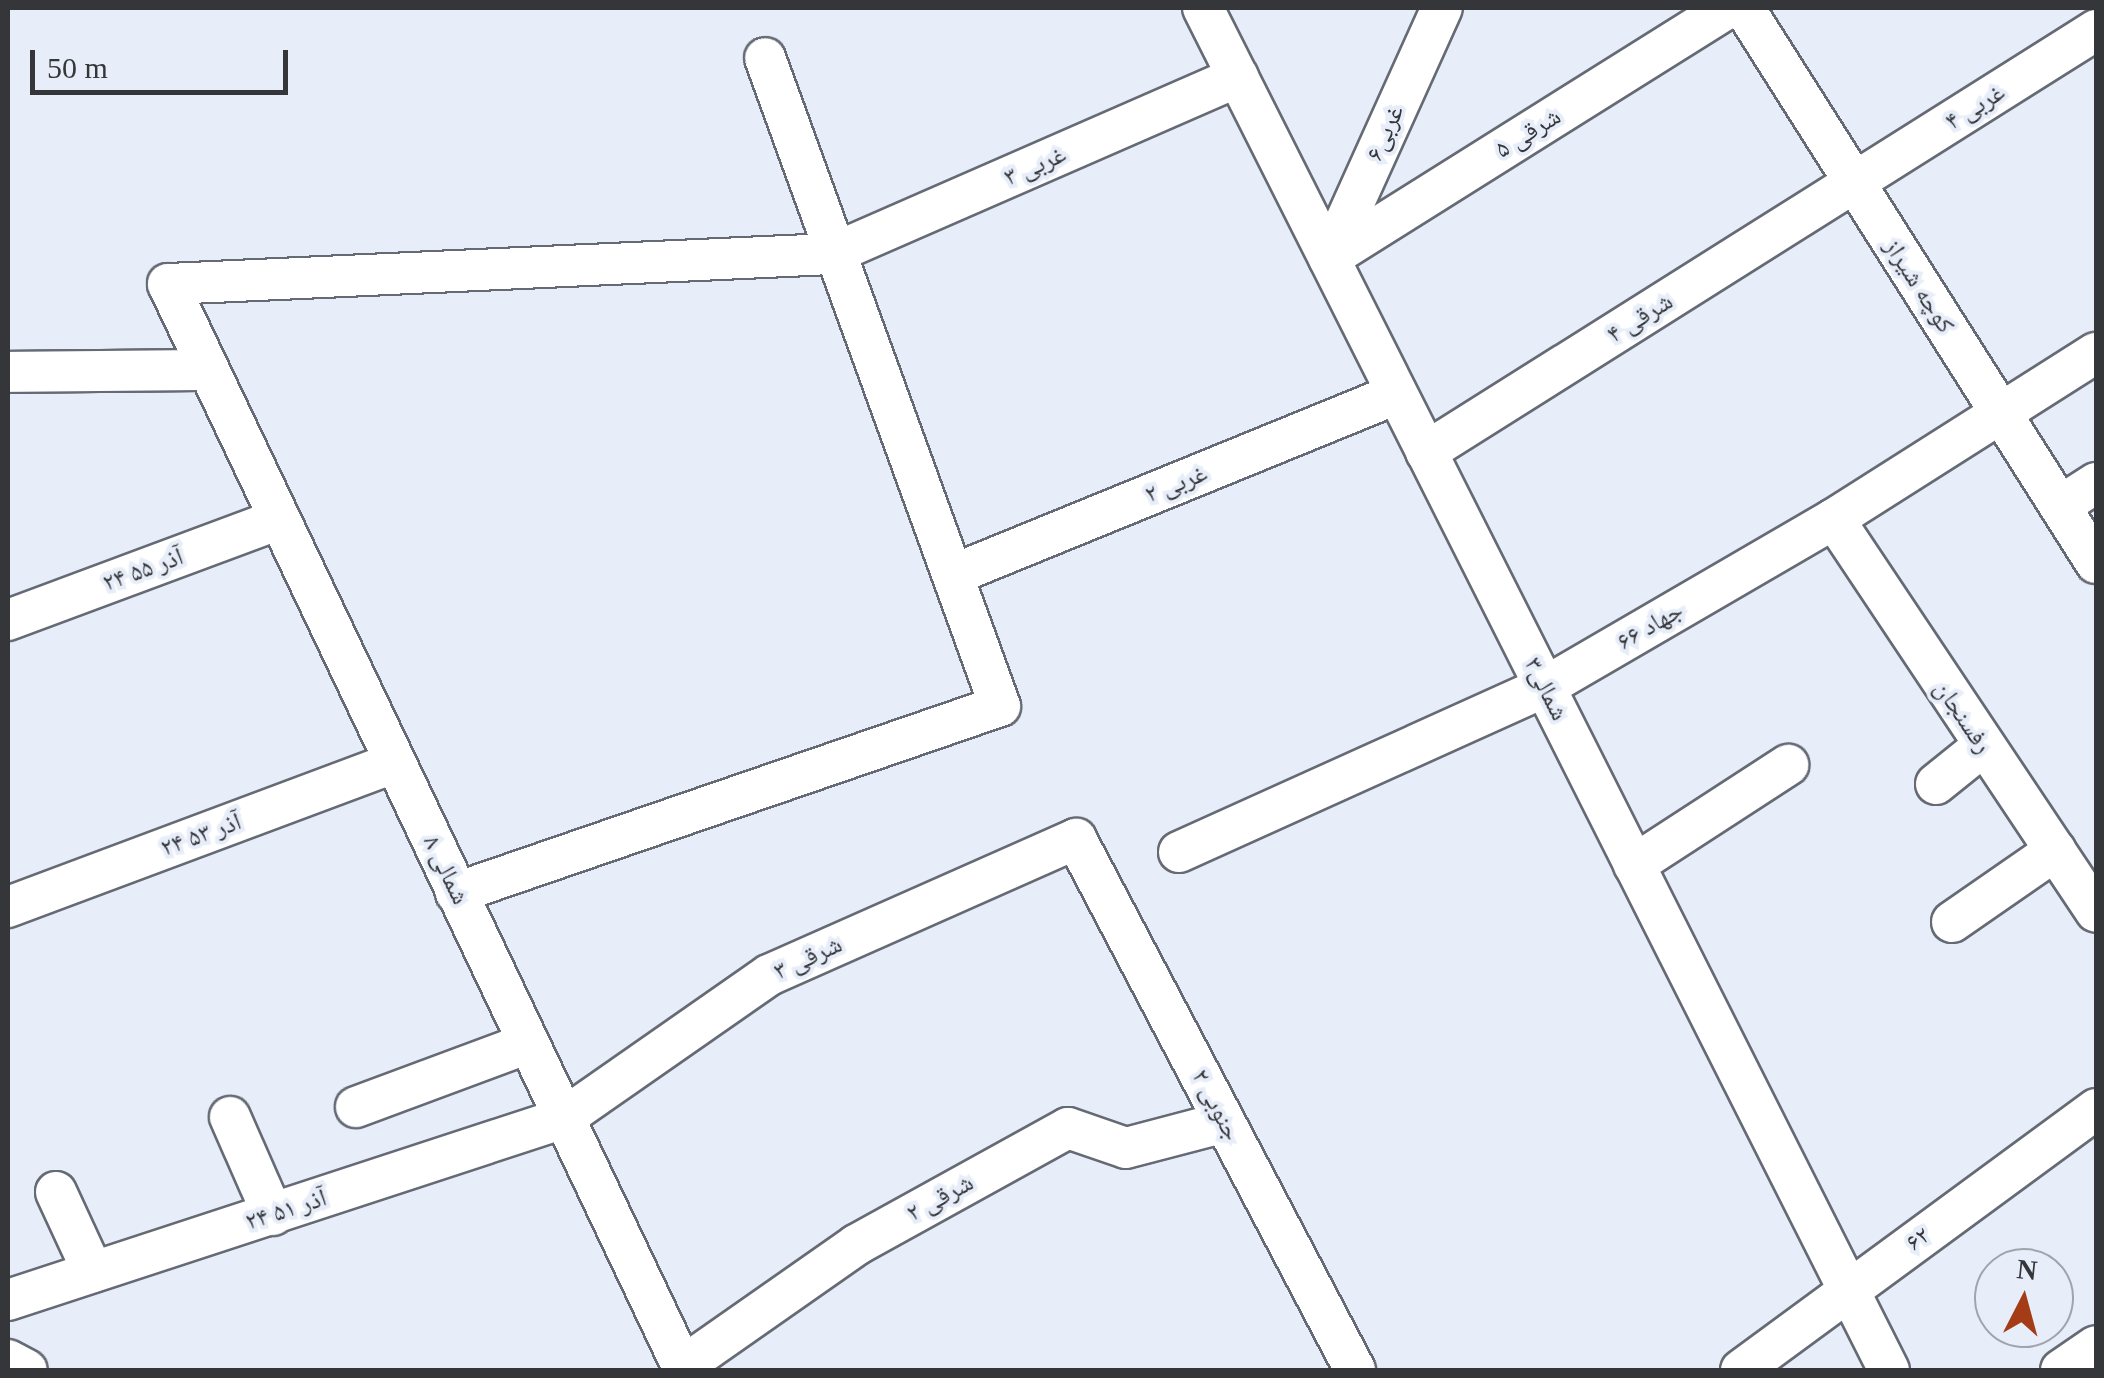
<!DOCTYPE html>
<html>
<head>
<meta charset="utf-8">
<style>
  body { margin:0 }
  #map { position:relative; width:2104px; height:1378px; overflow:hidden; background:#e8eef9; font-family:"Times New Roman","Noto Naskh Arabic",serif }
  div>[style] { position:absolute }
  .roads { filter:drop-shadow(2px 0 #656a74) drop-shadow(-2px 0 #656a74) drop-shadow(0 2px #656a74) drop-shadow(0 -2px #656a74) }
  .minor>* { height:40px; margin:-20px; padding:0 20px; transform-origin:20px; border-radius:20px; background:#fff }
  span { translate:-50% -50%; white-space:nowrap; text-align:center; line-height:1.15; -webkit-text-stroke:8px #e8eef9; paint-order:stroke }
  .street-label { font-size:25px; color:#34363a }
  .frame { position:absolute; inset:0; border:10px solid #34363a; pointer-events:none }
  .north { position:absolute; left:1974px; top:1248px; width:100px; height:100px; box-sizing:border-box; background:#e8eef9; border:2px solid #a0a4ad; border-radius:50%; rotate:6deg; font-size:28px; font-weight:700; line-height:40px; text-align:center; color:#34363a }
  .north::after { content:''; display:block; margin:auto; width:35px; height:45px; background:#a33c17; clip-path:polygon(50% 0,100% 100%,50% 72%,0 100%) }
  .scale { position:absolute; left:30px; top:50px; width:258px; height:45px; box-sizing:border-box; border:5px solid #34363a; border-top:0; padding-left:12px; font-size:30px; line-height:35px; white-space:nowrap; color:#34363a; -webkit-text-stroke:8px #e8eef9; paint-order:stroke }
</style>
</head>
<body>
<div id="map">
  <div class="roads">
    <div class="minor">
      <div style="left:1203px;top:8px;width:1525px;rotate:63.27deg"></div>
      <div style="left:1744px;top:8px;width:657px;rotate:57.62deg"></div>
      <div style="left:1329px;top:258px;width:471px;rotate:-32.1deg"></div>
      <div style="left:1329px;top:258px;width:274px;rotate:-65.7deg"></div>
      <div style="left:8px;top:372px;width:199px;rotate:-0.6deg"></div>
      <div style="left:1426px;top:452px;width:792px;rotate:-32.2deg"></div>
      <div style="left:2060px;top:506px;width:43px;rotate:-32.6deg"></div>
      <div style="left:1834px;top:519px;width:472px;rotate:56.3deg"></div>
      <div style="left:955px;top:574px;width:477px;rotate:-22.2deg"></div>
      <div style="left:8px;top:620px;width:289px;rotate:-20.4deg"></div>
      <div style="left:1936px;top:784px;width:59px;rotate:-38.8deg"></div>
      <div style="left:1179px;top:852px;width:401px;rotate:-24.3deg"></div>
      <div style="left:1545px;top:687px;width:334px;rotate:-30.2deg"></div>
      <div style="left:1834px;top:519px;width:310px;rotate:-32.4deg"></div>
      <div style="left:1634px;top:865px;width:184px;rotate:-33deg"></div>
      <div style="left:456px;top:893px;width:575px;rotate:-18.97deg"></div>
      <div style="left:1000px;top:706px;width:689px;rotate:-109.93deg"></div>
      <div style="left:8px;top:907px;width:412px;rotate:-20.5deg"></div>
      <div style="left:1952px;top:922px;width:126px;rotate:-34.7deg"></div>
      <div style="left:356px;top:1107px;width:184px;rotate:-20.4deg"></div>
      <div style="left:230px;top:1117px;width:107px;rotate:66.3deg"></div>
      <div style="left:56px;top:1192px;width:88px;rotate:65.2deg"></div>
      <div style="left:8px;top:1300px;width:585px;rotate:-18.13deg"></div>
      <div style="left:564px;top:1118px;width:250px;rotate:-34.9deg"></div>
      <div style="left:769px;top:975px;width:336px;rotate:-23.9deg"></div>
      <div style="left:1076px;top:839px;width:600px;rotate:62.28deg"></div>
      <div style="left:8px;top:1360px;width:21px;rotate:28deg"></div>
      <div style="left:682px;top:1367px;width:213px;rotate:-35deg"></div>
      <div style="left:856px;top:1245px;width:242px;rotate:-28.9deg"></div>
      <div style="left:1068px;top:1128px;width:61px;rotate:19deg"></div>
      <div style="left:1126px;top:1148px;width:102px;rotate:-14.7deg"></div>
      <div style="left:684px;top:1370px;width:1202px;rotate:-115.41deg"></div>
      <div style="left:168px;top:284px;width:665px;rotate:-2.59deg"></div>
      <div style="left:832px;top:254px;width:443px;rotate:-23.6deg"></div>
      <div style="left:1741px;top:1370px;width:441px;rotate:-36.3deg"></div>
      <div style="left:2061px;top:1370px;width:42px;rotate:-34.4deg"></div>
    </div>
  </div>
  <div class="street-label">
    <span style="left:1975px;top:107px;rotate:-32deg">غربی ۴</span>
    <span style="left:1385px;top:133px;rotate:-66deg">غربی۶</span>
    <span style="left:1528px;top:133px;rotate:-32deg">شرقی ۵</span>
    <span style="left:1035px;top:166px;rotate:-24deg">غربی ۳</span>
    <span style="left:1919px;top:286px;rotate:57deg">کوچه شیراز</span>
    <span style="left:1640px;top:318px;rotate:-32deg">شرقی ۴</span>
    <span style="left:1176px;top:484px;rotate:-22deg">غربی ۲</span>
    <span style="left:143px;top:570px;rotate:-20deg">۲۴ آذر ۵۵</span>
    <span style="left:1650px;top:626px;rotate:-30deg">جهاد ۶۶</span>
    <span style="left:1546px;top:689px;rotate:63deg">شمالی۳</span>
    <span style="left:1963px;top:717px;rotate:56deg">رفسنجان</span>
    <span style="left:201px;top:835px;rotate:-20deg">۲۴ آذر ۵۳</span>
    <span style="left:446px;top:870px;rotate:64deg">شمالی ۸</span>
    <span style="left:808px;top:958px;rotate:-25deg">۳ شرقی</span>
    <span style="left:1216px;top:1105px;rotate:62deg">۲ جنوبی</span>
    <span style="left:940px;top:1198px;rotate:-29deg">۲ شرقی</span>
    <span style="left:286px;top:1210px;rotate:-18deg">۲۴ آذر ۵۱</span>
    <span style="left:1918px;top:1239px;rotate:-36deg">۶۲</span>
  </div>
  <div class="frame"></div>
  <div class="north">N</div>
  <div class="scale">50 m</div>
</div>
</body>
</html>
